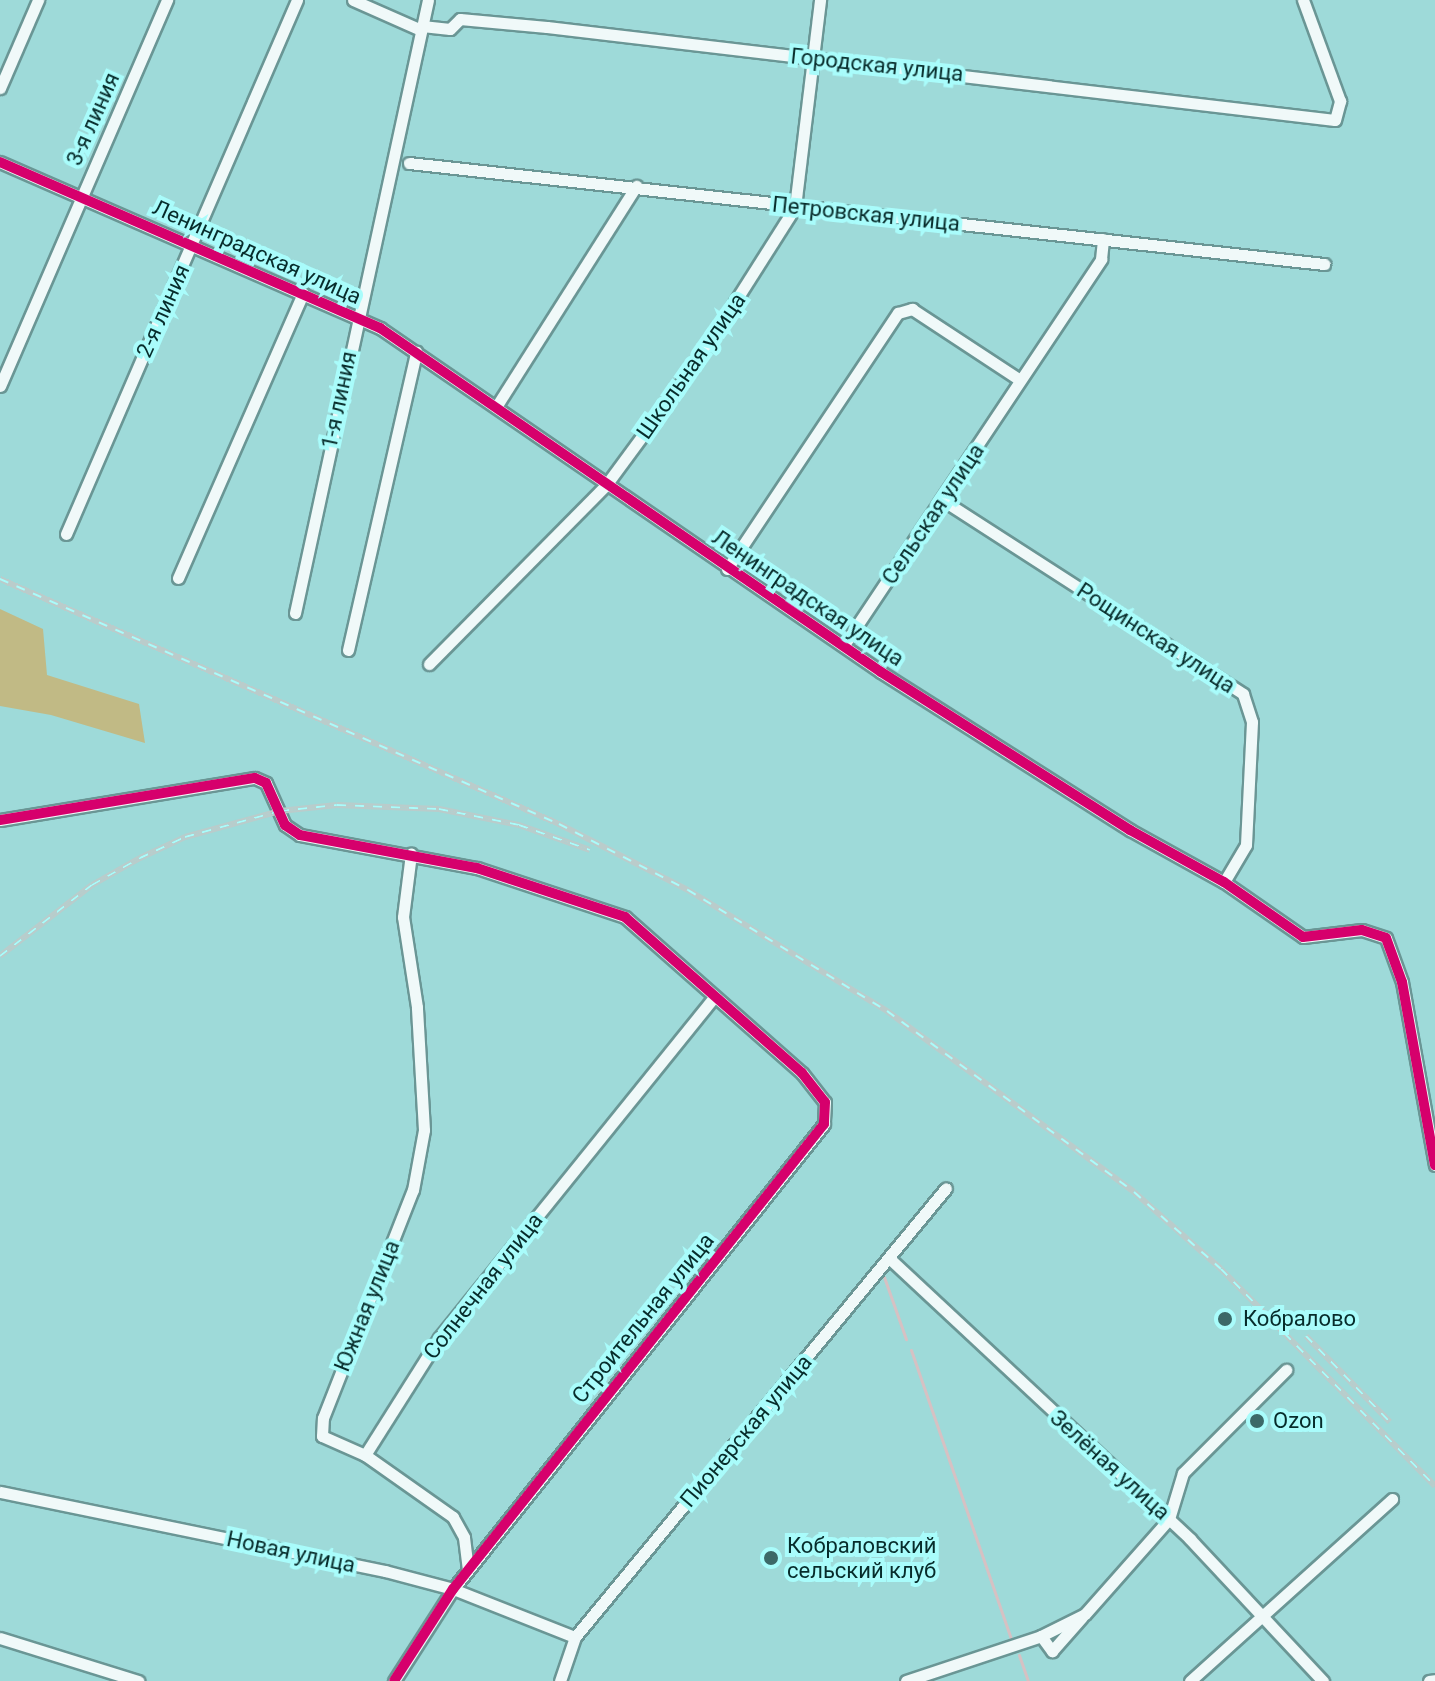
<!DOCTYPE html>
<html>
<head>
<meta charset="utf-8">
<style>
  body { margin:0 }
  #map { position:relative; width:1435px; height:1681px; overflow:hidden; background:#9edad9; font-family:Roboto,sans-serif }
  div>[style] { position:absolute }
  .forest>* { inset:0; background:#c1ba85 }
  .stream>* { height:3px; margin:-1.5px; padding:0 1.5px; transform-origin:1.5px; border-radius:1.5px; background:#d6c1c3 }
  .roads { filter:drop-shadow(2px 0 #6a9695) drop-shadow(-2px 0 #6a9695) drop-shadow(0 2px #6a9695) drop-shadow(0 -2px #6a9695) }
  .minor>* { height:11px; margin:-5.5px; padding:0 5.5px; transform-origin:5.5px; border-radius:5.5px; background:#f0f9f9 }
  .rail>* { height:6px; margin-top:-3px; transform-origin:0; background:repeating-linear-gradient(90deg,#a9fcfb 0 9px,#bacccb 0 18px); box-sizing:border-box; border-block:2px solid #bacccb }
  .cycleway>* { height:10px; margin:-5px; padding:0 5px; transform-origin:5px; border-radius:5px; background:#d6006c }
  .dots>* { width:22px; height:22px; translate:-50% -50%; box-sizing:border-box; border:4px solid #a9fcfb; border-radius:50% }
  span { translate:-50% -50%; white-space:nowrap; text-align:center; line-height:1.15; -webkit-text-stroke:8px #a9fcfb; paint-order:stroke }
  .street-label { font-size:22px; color:#072c2b }
  .poi-label { font-size:22px; color:#072c2b }
  .left { translate:0 -50%; text-align:left }
</style>
</head>
<body>
<div id="map">
  <div class="forest">
    <div style="clip-path:polygon(0 609px,43px 629px,47px 675px,139px 704px,145px 743px,51px 715px,0 706px)"></div>
  </div>
  <div class="stream">
    <div style="left:884px;top:1277px;width:66px;rotate:70.5deg"></div>
    <div style="left:911px;top:1350px;width:305px;rotate:70.9deg"></div>
    <div style="left:1019px;top:1655px;width:28px;rotate:71deg"></div>
  </div>
  <div class="roads">
    <div class="minor">
      <div style="left:353px;top:0;width:74px;rotate:23.8deg"></div>
      <div style="left:422px;top:26px;width:28px;rotate:6deg"></div>
      <div style="left:450px;top:29px;width:14px;rotate:-45deg"></div>
      <div style="left:460px;top:19px;width:87px;rotate:5.3deg"></div>
      <div style="left:547px;top:27px;width:793px;rotate:6.73deg"></div>
      <div style="left:1335px;top:120px;width:20px;rotate:-75deg"></div>
      <div style="left:1340px;top:101px;width:108px;rotate:-110.1deg"></div>
      <div style="left:0;top:88px;width:96px;rotate:-66.6deg"></div>
      <div style="left:0;top:162px;width:415px;rotate:23.6deg"></div>
      <div style="left:380px;top:328px;width:608px;rotate:34.47deg"></div>
      <div style="left:881px;top:672px;width:295px;rotate:32.4deg"></div>
      <div style="left:1130px;top:830px;width:107px;rotate:29deg"></div>
      <div style="left:1224px;top:882px;width:96px;rotate:34.8deg"></div>
      <div style="left:1303px;top:937px;width:59px;rotate:-6.8deg"></div>
      <div style="left:1362px;top:930px;width:25px;rotate:18deg"></div>
      <div style="left:1386px;top:938px;width:47px;rotate:70deg"></div>
      <div style="left:1402px;top:982px;width:186px;rotate:79.8deg"></div>
      <div style="left:409px;top:163px;width:921px;rotate:6.3deg"></div>
      <div style="left:0;top:386px;width:421px;rotate:-66.6deg"></div>
      <div style="left:496px;top:407px;width:262px;rotate:-57.6deg"></div>
      <div style="left:944px;top:501px;width:356px;rotate:32.8deg"></div>
      <div style="left:1243px;top:694px;width:29px;rotate:72deg"></div>
      <div style="left:1252px;top:722px;width:123px;rotate:92.8deg"></div>
      <div style="left:1246px;top:845px;width:43px;rotate:120.7deg"></div>
      <div style="left:66px;top:534px;width:582px;rotate:-66.61deg"></div>
      <div style="left:727px;top:569px;width:308px;rotate:-56.3deg"></div>
      <div style="left:898px;top:313px;width:15px;rotate:-16deg"></div>
      <div style="left:912px;top:309px;width:129px;rotate:33.3deg"></div>
      <div style="left:178px;top:578px;width:311px;rotate:-66.3deg"></div>
      <div style="left:295px;top:613px;width:627px;rotate:-77.76deg"></div>
      <div style="left:844px;top:645px;width:464px;rotate:-56.3deg"></div>
      <div style="left:1101px;top:259px;width:20px;rotate:-84deg"></div>
      <div style="left:348px;top:650px;width:306px;rotate:-77.1deg"></div>
      <div style="left:429px;top:664px;width:252px;rotate:-45.3deg"></div>
      <div style="left:606px;top:485px;width:155px;rotate:-53.6deg"></div>
      <div style="left:698px;top:360px;width:181px;rotate:-57.6deg"></div>
      <div style="left:795px;top:207px;width:209px;rotate:-83.1deg"></div>
      <div style="left:0;top:820px;width:258px;rotate:-9.4deg"></div>
      <div style="left:255px;top:778px;width:12px;rotate:24deg"></div>
      <div style="left:266px;top:783px;width:46px;rotate:65.7deg"></div>
      <div style="left:285px;top:825px;width:18px;rotate:34deg"></div>
      <div style="left:300px;top:835px;width:180px;rotate:10.6deg"></div>
      <div style="left:477px;top:868px;width:156px;rotate:18.3deg"></div>
      <div style="left:625px;top:917px;width:236px;rotate:41.4deg"></div>
      <div style="left:802px;top:1073px;width:37px;rotate:52deg"></div>
      <div style="left:825px;top:1102px;width:22px;rotate:93deg"></div>
      <div style="left:824px;top:1124px;width:595px;rotate:128.58deg"></div>
      <div style="left:453px;top:1589px;width:109px;rotate:122.7deg"></div>
      <div style="left:889px;top:1258px;width:412px;rotate:43deg"></div>
      <div style="left:1190px;top:1539px;width:195px;rotate:46.9deg"></div>
      <div style="left:365px;top:1455px;width:47px;rotate:-156.2deg"></div>
      <div style="left:322px;top:1436px;width:18px;rotate:-87deg"></div>
      <div style="left:323px;top:1418px;width:245px;rotate:-68.5deg"></div>
      <div style="left:413px;top:1190px;width:61px;rotate:-79.6deg"></div>
      <div style="left:424px;top:1130px;width:123px;rotate:-93.3deg"></div>
      <div style="left:417px;top:1007px;width:91px;rotate:-98.8deg"></div>
      <div style="left:403px;top:917px;width:64px;rotate:-82.8deg"></div>
      <div style="left:0;top:1492px;width:393px;rotate:11.6deg"></div>
      <div style="left:385px;top:1571px;width:70px;rotate:14.8deg"></div>
      <div style="left:453px;top:1589px;width:131px;rotate:21.5deg"></div>
      <div style="left:468px;top:1570px;width:33px;rotate:-97deg"></div>
      <div style="left:464px;top:1537px;width:23px;rotate:-119deg"></div>
      <div style="left:453px;top:1517px;width:108px;rotate:-144.8deg"></div>
      <div style="left:365px;top:1455px;width:138px;rotate:-57.7deg"></div>
      <div style="left:439px;top:1338px;width:438px;rotate:-51.1deg"></div>
      <div style="left:1041px;top:1636px;width:19px;rotate:54deg"></div>
      <div style="left:1052px;top:1651px;width:45px;rotate:-48.6deg"></div>
      <div style="left:0;top:1638px;width:145px;rotate:17.3deg"></div>
      <div style="left:560px;top:1681px;width:46px;rotate:-71.2deg"></div>
      <div style="left:575px;top:1637px;width:582px;rotate:-50.43deg"></div>
      <div style="left:906px;top:1681px;width:142px;rotate:-18.4deg"></div>
      <div style="left:1041px;top:1636px;width:49px;rotate:-26.6deg"></div>
      <div style="left:1085px;top:1614px;width:127px;rotate:-48.5deg"></div>
      <div style="left:1169px;top:1519px;width:48px;rotate:-73.1deg"></div>
      <div style="left:1183px;top:1473px;width:146px;rotate:-45deg"></div>
      <div style="left:1190px;top:1681px;width:272px;rotate:-42deg"></div>
      <div style="left:1429px;top:1681px;width:6px;rotate:-9deg"></div>
    </div>
  </div>
  <div class="rail">
    <div style="left:0;top:579px;width:610px;rotate:23.67deg"></div>
    <div style="left:559px;top:824px;width:145px;rotate:27.1deg"></div>
    <div style="left:688px;top:890px;width:233px;rotate:31.3deg"></div>
    <div style="left:887px;top:1011px;width:306px;rotate:36.2deg"></div>
    <div style="left:1134px;top:1192px;width:116px;rotate:41.5deg"></div>
    <div style="left:1221px;top:1269px;width:305px;rotate:45.4deg"></div>
    <div style="left:0;top:956px;width:116px;rotate:-37.7deg"></div>
    <div style="left:92px;top:885px;width:55px;rotate:-29.4deg"></div>
    <div style="left:140px;top:858px;width:50px;rotate:-25deg"></div>
    <div style="left:185px;top:837px;width:98px;rotate:-15.3deg"></div>
    <div style="left:280px;top:811px;width:57px;rotate:-6deg"></div>
    <div style="left:337px;top:805px;width:102px;rotate:2.2deg"></div>
    <div style="left:439px;top:809px;width:82px;rotate:11.3deg"></div>
    <div style="left:519px;top:825px;width:75px;rotate:19.4deg"></div>
    <div style="left:1306px;top:1336px;width:120px;rotate:45.7deg"></div>
  </div>
  <div class="cycleway">
    <div style="left:0;top:162px;width:415px;rotate:23.6deg"></div>
    <div style="left:380px;top:328px;width:608px;rotate:34.47deg"></div>
    <div style="left:881px;top:672px;width:295px;rotate:32.4deg"></div>
    <div style="left:1130px;top:830px;width:107px;rotate:29deg"></div>
    <div style="left:1224px;top:882px;width:96px;rotate:34.8deg"></div>
    <div style="left:1303px;top:937px;width:59px;rotate:-6.8deg"></div>
    <div style="left:1362px;top:930px;width:25px;rotate:18deg"></div>
    <div style="left:1386px;top:938px;width:47px;rotate:70deg"></div>
    <div style="left:1402px;top:982px;width:186px;rotate:79.8deg"></div>
    <div style="left:0;top:820px;width:258px;rotate:-9.4deg"></div>
    <div style="left:255px;top:778px;width:12px;rotate:24deg"></div>
    <div style="left:266px;top:783px;width:46px;rotate:65.7deg"></div>
    <div style="left:285px;top:825px;width:18px;rotate:34deg"></div>
    <div style="left:300px;top:835px;width:180px;rotate:10.6deg"></div>
    <div style="left:477px;top:868px;width:156px;rotate:18.3deg"></div>
    <div style="left:625px;top:917px;width:236px;rotate:41.4deg"></div>
    <div style="left:802px;top:1073px;width:37px;rotate:52deg"></div>
    <div style="left:825px;top:1102px;width:22px;rotate:93deg"></div>
    <div style="left:824px;top:1124px;width:595px;rotate:128.58deg"></div>
    <div style="left:453px;top:1589px;width:109px;rotate:122.7deg"></div>
  </div>
  <div class="dots">
    <div style="left:1225px;top:1319px;background:#3c6968"></div>
    <div style="left:1257px;top:1421px;background:#3c6968"></div>
    <div style="left:771px;top:1558px;background:#3c6968"></div>
  </div>
  <div class="street-label">
    <span style="left:877px;top:65px;rotate:6deg">Городская улица</span>
    <span style="left:93px;top:119px;rotate:-66deg">3-я линия</span>
    <span style="left:866px;top:214px;rotate:6deg">Петровская улица</span>
    <span style="left:257px;top:252px;rotate:24deg">Ленинградская улица</span>
    <span style="left:163px;top:311px;rotate:-66deg">2-я линия</span>
    <span style="left:691px;top:366px;rotate:-55deg">Школьная улица</span>
    <span style="left:339px;top:400px;rotate:-78deg">1-я линия</span>
    <span style="left:933px;top:514px;rotate:-56deg">Сельская улица</span>
    <span style="left:808px;top:598px;rotate:34deg">Ленинградская улица</span>
    <span style="left:1156px;top:638px;rotate:33deg">Рощинская улица</span>
    <span style="left:483px;top:1286px;rotate:-52deg">Солнечная улица</span>
    <span style="left:367px;top:1306px;rotate:-68deg">Южная улица</span>
    <span style="left:643px;top:1318px;rotate:-51deg">Строительная улица</span>
    <span style="left:746px;top:1431px;rotate:-50deg">Пионерская улица</span>
    <span style="left:1110px;top:1465px;rotate:42deg">Зелёная улица</span>
    <span style="left:291px;top:1552px;rotate:12deg">Новая улица</span>
  </div>
  <div class="poi-label">
    <span class="left" style="left:1243px;top:1319px">Кобралово</span>
    <span class="left" style="left:1273px;top:1421px">Ozon</span>
    <span class="left" style="left:787px;top:1558px">Кобраловский<br>сельский клуб</span>
  </div>
</div>
</body>
</html>
